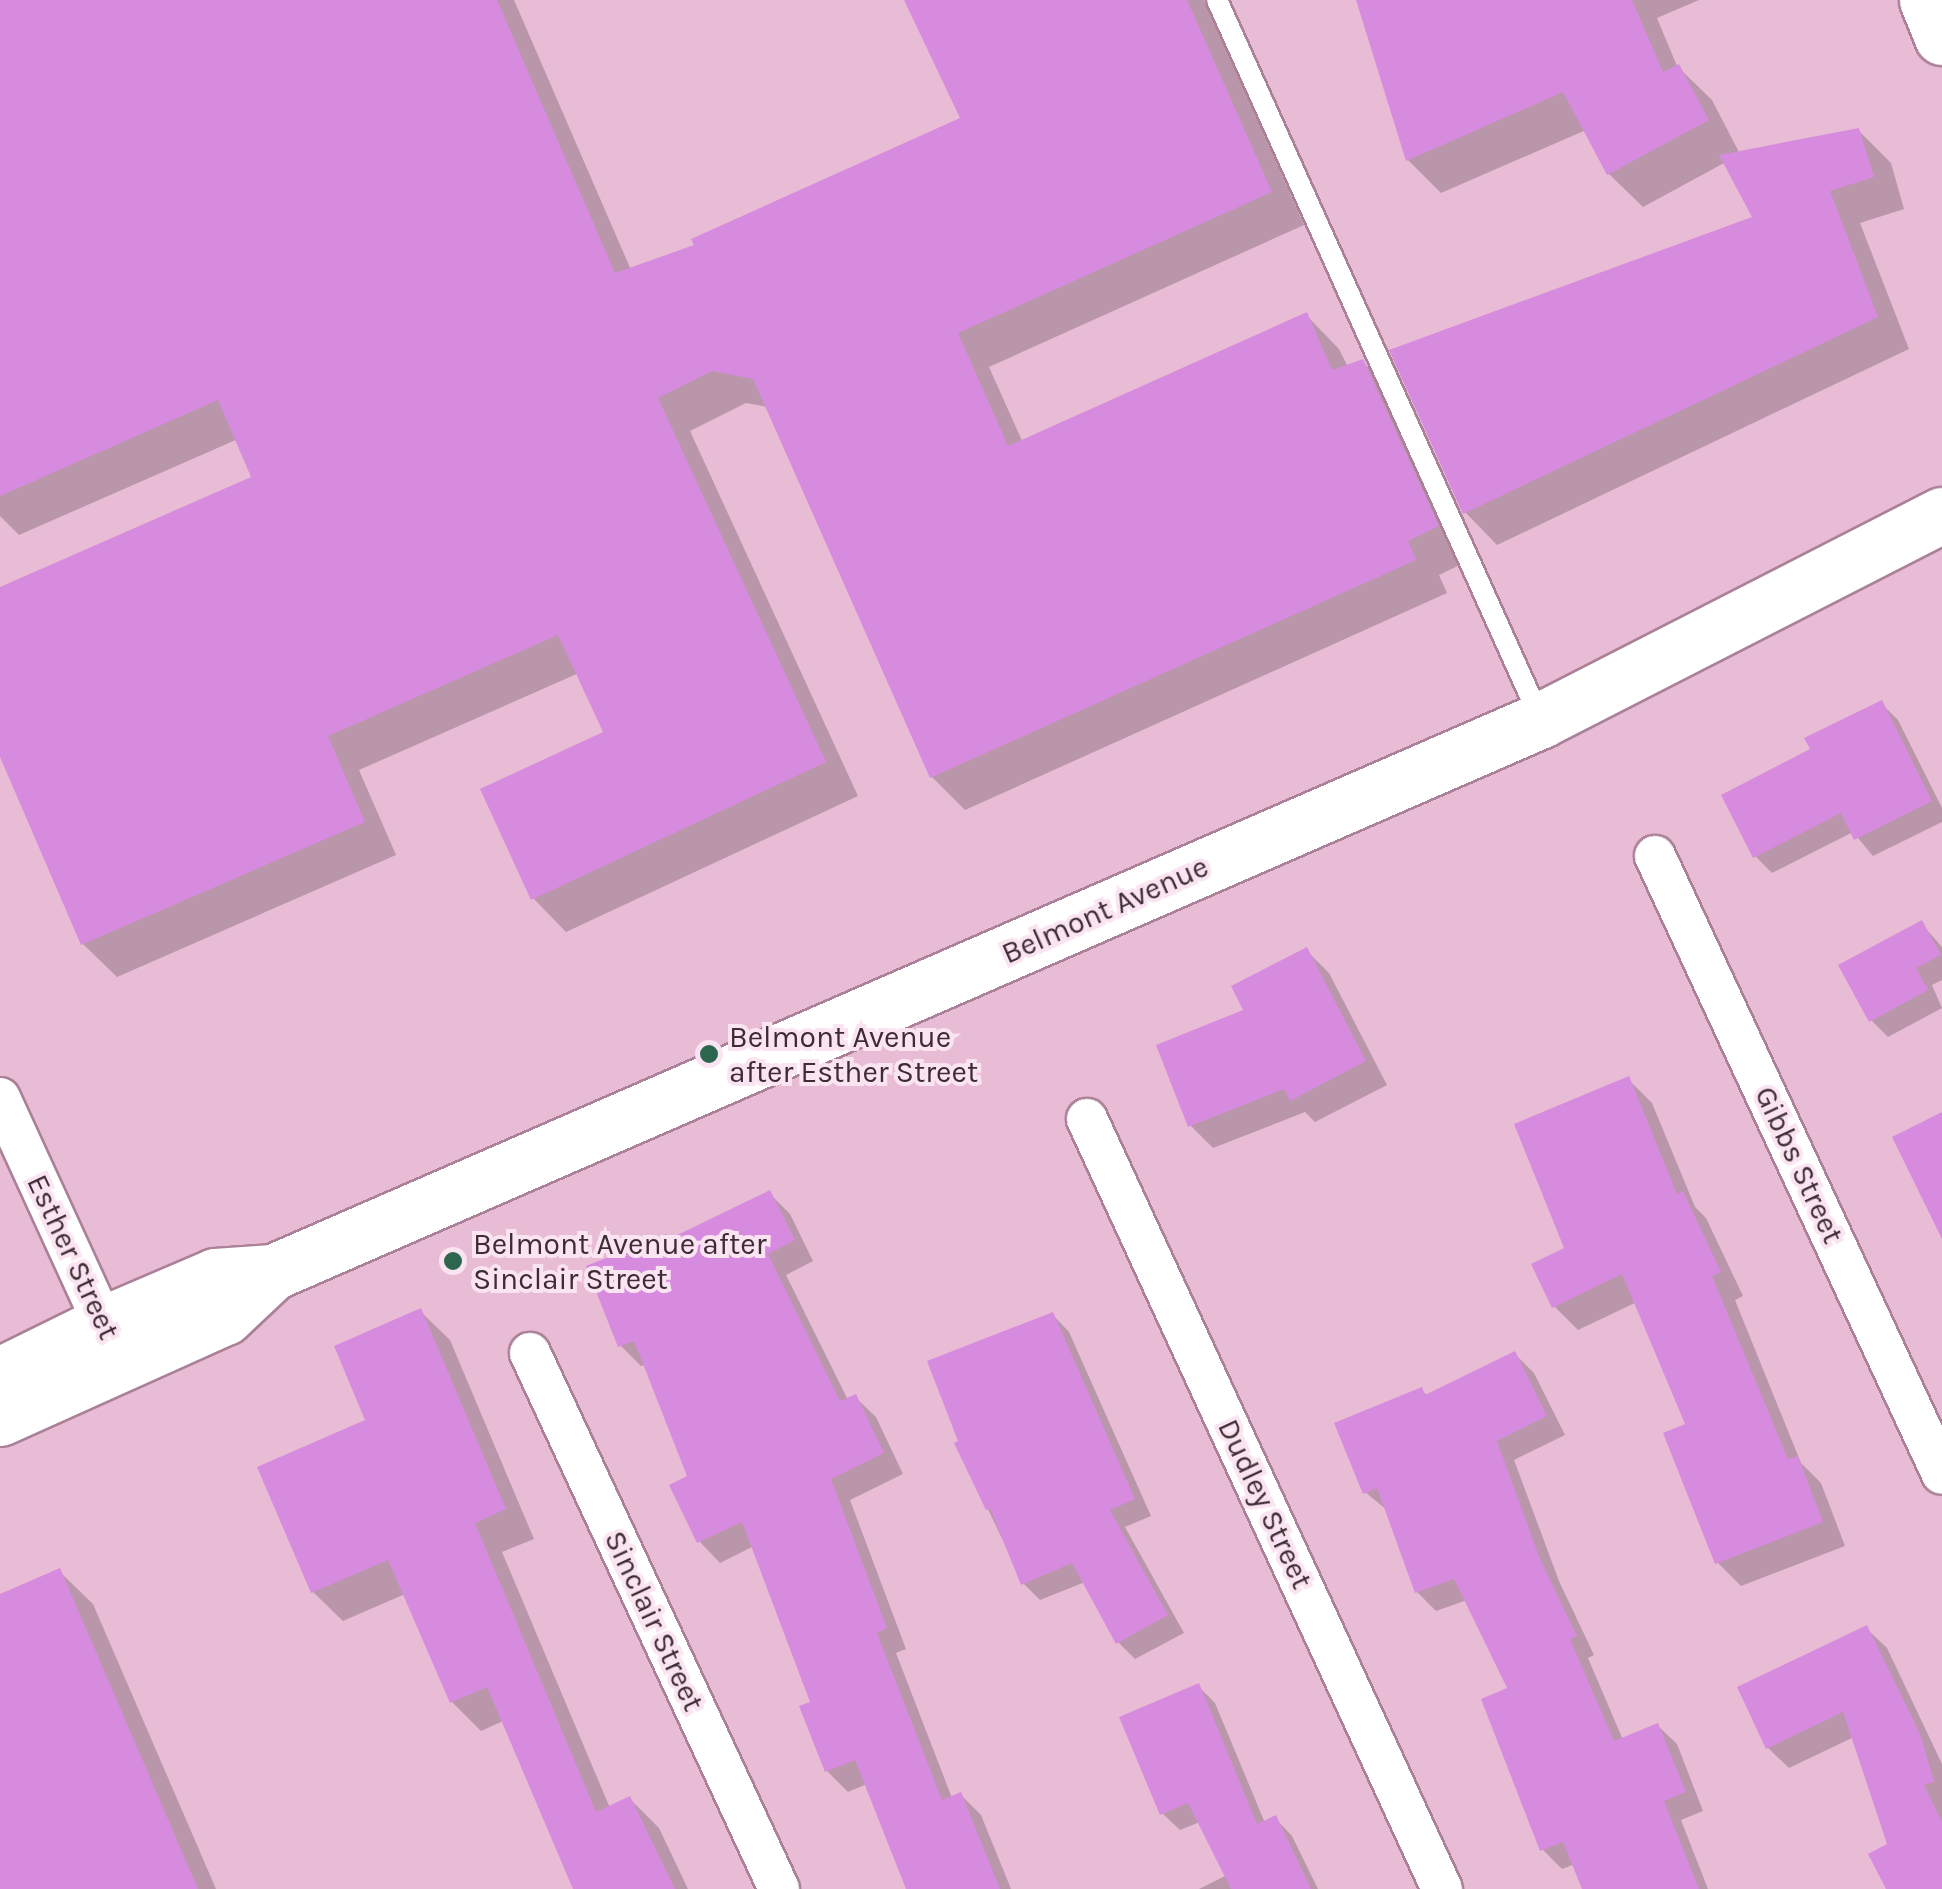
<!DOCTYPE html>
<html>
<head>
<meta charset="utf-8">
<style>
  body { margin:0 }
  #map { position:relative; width:1942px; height:1889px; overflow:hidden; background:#e8bcd5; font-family:Karla,sans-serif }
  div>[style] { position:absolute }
  .shadow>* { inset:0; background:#0003 }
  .building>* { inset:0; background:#d78bde }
  .roads { filter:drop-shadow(2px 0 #aa8198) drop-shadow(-2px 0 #aa8198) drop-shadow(0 2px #aa8198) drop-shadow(0 -2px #aa8198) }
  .lane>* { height:20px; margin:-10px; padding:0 10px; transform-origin:10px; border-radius:10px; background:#fff }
  .street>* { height:40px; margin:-20px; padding:0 20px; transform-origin:20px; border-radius:20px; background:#fff }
  .secondary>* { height:55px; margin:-27.5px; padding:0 27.5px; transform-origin:27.5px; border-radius:27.5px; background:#fff }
  .dots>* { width:28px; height:28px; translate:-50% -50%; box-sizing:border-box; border:5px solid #fbe4f1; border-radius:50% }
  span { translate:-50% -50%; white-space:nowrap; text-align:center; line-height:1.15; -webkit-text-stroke:8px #fbe4f1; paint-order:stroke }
  .street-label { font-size:30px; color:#3d2c36 }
  .poi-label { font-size:30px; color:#3d2c36 }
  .left { translate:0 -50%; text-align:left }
</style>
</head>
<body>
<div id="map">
  <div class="shadow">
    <div style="clip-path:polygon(0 0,514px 0,631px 270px,697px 247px,963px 119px,906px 0,1204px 0,1304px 225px,989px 367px,1023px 443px,1306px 315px,1339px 349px,1348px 367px,1363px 362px,1396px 395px,1470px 560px,1439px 575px,1447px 593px,965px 810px,932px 777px,768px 407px,746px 403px,690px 431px,858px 796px,566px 932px,533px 898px,607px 733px,579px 673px,359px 770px,396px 855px,117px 977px,83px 944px,0 750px,0 590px,255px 478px,238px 439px,19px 535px,0 516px)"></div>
    <div style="clip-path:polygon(1359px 0,1699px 0,1657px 18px,1677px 66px,1712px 100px,1740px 154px,1859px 131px,1891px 163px,1904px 209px,1860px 223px,1909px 349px,1497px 545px,1466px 513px,1393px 351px,1755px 219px,1726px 162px,1643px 207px,1609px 174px,1586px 130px,1441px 193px,1408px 160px)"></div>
    <div style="clip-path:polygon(1881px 703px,1898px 720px,1942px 808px,1942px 822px,1873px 856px,1853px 832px,1772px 873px,1755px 856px,1813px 750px)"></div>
    <div style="clip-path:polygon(1921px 923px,1942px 947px,1942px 980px,1932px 985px,1942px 1008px,1888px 1037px,1871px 1020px)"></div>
    <div style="clip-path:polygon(1306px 950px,1329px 973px,1387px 1085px,1315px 1122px,1305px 1112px,1213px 1148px,1190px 1125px,1247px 1011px)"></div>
    <div style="clip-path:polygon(1628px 1079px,1652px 1103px,1695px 1207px,1706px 1218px,1743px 1296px,1735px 1300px,1801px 1463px,1821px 1483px,1845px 1546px,1741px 1586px,1717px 1562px,1688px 1426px,1637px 1302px,1578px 1330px,1554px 1306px,1568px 1249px)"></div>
    <div style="clip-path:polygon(769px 1193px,790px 1214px,813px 1261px,786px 1275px,848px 1400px,855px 1397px,876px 1417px,903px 1474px,850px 1500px,906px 1649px,896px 1653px,952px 1798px,961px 1795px,981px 1815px,1011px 1889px,909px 1889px,867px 1784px,848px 1792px,827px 1771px,813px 1703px,754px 1546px,720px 1563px,700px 1542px,672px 1486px,690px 1477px,646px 1365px,641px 1366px,621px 1346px,670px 1241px)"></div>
    <div style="clip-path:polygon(420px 1311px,450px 1340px,534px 1539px,502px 1552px,610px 1808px,630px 1799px,659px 1828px,688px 1889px,576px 1889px,503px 1721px,481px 1731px,452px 1702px,405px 1594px,343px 1621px,313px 1592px,368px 1422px)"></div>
    <div style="clip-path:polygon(1052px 1314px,1069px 1332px,1151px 1516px,1125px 1527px,1184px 1633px,1135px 1659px,1118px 1642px,1085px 1582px,1040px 1600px,1023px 1583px,988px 1509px)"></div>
    <div style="clip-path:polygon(1515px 1354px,1534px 1373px,1565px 1435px,1514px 1460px,1559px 1581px,1594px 1655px,1588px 1658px,1623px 1740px,1658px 1726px,1677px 1744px,1703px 1811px,1681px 1820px,1708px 1889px,1585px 1889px,1575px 1864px,1562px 1869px,1543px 1850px,1516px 1784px,1510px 1689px,1467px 1600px,1436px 1611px,1417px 1592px,1387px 1510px,1365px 1492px,1421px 1390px,1428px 1396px)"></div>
    <div style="clip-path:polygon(59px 1571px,93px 1604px,216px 1889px,0 1889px,0 1597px)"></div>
    <div style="clip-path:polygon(1866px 1628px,1887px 1648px,1942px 1764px,1942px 1889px,1888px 1889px,1890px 1846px,1854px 1737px,1789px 1768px,1768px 1748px)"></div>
    <div style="clip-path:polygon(1198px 1686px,1215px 1703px,1265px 1823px,1275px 1818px,1292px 1836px,1318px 1889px,1199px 1889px,1227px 1875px,1200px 1822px,1180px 1830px,1162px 1813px)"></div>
  </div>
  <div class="building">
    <div style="clip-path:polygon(0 0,497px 0,615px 273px,694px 245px,691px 239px,960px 118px,904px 0,1187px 0,1272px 192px,958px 333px,1008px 446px,1307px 312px,1332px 370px,1363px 359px,1439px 526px,1408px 541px,1416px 560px,930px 778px,753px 379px,712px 371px,658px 398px,826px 762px,531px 900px,480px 789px,603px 732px,558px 635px,328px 736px,365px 822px,81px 945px,0 757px,0 587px,251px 477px,218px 400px,0 496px)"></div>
    <div style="clip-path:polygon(1356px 0,1632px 0,1663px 72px,1679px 64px,1709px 120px,1607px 175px,1563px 92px,1406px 161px)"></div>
    <div style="clip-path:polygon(1859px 128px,1874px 177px,1830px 191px,1878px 317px,1463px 514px,1389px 350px,1752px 217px,1719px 155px)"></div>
    <div style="clip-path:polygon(1882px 700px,1932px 801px,1854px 840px,1841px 813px,1753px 858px,1721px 795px,1810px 749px,1804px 738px)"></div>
    <div style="clip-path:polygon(1922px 920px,1941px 955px,1916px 968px,1928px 990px,1869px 1022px,1838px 965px)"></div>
    <div style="clip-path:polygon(1307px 947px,1366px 1061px,1290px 1101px,1284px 1089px,1188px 1127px,1156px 1045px,1243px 1010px,1231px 986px)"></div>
    <div style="clip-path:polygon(1629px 1076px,1677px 1194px,1683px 1191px,1721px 1272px,1712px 1276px,1788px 1459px,1798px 1456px,1823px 1522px,1715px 1564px,1663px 1433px,1685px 1424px,1622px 1274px,1552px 1308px,1531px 1264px,1564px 1248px,1514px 1124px)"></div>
    <div style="clip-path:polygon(1942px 1112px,1942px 1239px,1892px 1137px)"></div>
    <div style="clip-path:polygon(770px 1190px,795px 1240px,768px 1254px,840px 1401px,856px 1394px,884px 1453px,831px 1479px,887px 1628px,877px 1633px,942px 1800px,961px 1792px,1000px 1889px,906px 1889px,855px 1760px,825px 1772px,799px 1706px,810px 1702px,742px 1522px,697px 1543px,669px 1485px,687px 1476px,634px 1341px,618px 1347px,586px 1266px,667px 1234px,669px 1239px)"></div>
    <div style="clip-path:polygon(421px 1308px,506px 1509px,475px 1523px,596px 1812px,630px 1796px,675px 1889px,573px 1889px,487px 1687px,450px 1703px,388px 1560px,311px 1593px,257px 1467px,365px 1420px,334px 1346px)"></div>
    <div style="clip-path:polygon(1053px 1312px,1135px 1499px,1110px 1510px,1168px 1615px,1116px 1644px,1072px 1563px,1021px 1585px,990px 1508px,986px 1510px,954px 1443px,958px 1441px,927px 1361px)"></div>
    <div style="clip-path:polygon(1515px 1351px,1547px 1416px,1497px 1441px,1540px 1559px,1577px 1636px,1570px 1639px,1614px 1741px,1658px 1723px,1686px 1792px,1664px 1801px,1699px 1889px,1582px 1889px,1563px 1842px,1540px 1851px,1481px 1699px,1507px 1688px,1454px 1579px,1415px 1593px,1377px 1488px,1363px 1494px,1334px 1423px,1422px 1387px,1425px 1395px)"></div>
    <div style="clip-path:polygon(60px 1568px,198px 1889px,0 1889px,0 1594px)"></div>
    <div style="clip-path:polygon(1867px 1625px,1921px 1736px,1934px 1782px,1924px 1785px,1942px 1822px,1942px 1889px,1886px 1889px,1868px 1854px,1887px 1844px,1843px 1712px,1766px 1749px,1737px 1687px)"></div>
    <div style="clip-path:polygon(1199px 1683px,1257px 1824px,1276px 1815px,1311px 1889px,1231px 1889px,1188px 1803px,1160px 1815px,1119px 1717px)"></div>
  </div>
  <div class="roads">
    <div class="lane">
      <div style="left:1217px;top:0;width:787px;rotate:65.78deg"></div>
    </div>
    <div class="street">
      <div style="left:1655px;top:856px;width:681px;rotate:65.09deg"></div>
      <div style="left:0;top:1098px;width:276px;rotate:65.4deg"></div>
      <div style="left:1087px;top:1119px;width:848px;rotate:65.25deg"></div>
      <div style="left:530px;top:1353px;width:591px;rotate:65.08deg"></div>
    </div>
    <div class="secondary">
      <div style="left:1927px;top:0;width:40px;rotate:68deg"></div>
      <div style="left:0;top:1375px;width:115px;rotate:-26.3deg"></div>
      <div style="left:103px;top:1324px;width:122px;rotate:-23.2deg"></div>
      <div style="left:215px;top:1276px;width:58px;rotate:-3.9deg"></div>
      <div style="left:0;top:1418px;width:247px;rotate:-24.2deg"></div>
      <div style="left:225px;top:1317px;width:66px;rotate:-43.2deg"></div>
      <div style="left:273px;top:1272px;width:1383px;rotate:-23.52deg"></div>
      <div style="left:1541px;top:720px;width:450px;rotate:-27.1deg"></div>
    </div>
  </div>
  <div class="dots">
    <div style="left:709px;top:1054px;background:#2d664e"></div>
    <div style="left:453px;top:1261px;background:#2d664e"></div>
  </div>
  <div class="street-label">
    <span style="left:1105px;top:910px;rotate:-24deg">Belmont Avenue</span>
    <span style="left:1799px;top:1165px;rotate:65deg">Gibbs Street</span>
    <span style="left:73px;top:1257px;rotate:65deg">Esther Street</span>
    <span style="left:1265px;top:1504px;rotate:65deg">Dudley Street</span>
    <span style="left:654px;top:1621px;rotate:65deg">Sinclair Street</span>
  </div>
  <div class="poi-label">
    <span class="left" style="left:729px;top:1054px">Belmont Avenue<br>after Esther Street</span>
    <span class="left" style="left:473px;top:1261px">Belmont Avenue after<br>Sinclair Street</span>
  </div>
</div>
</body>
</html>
